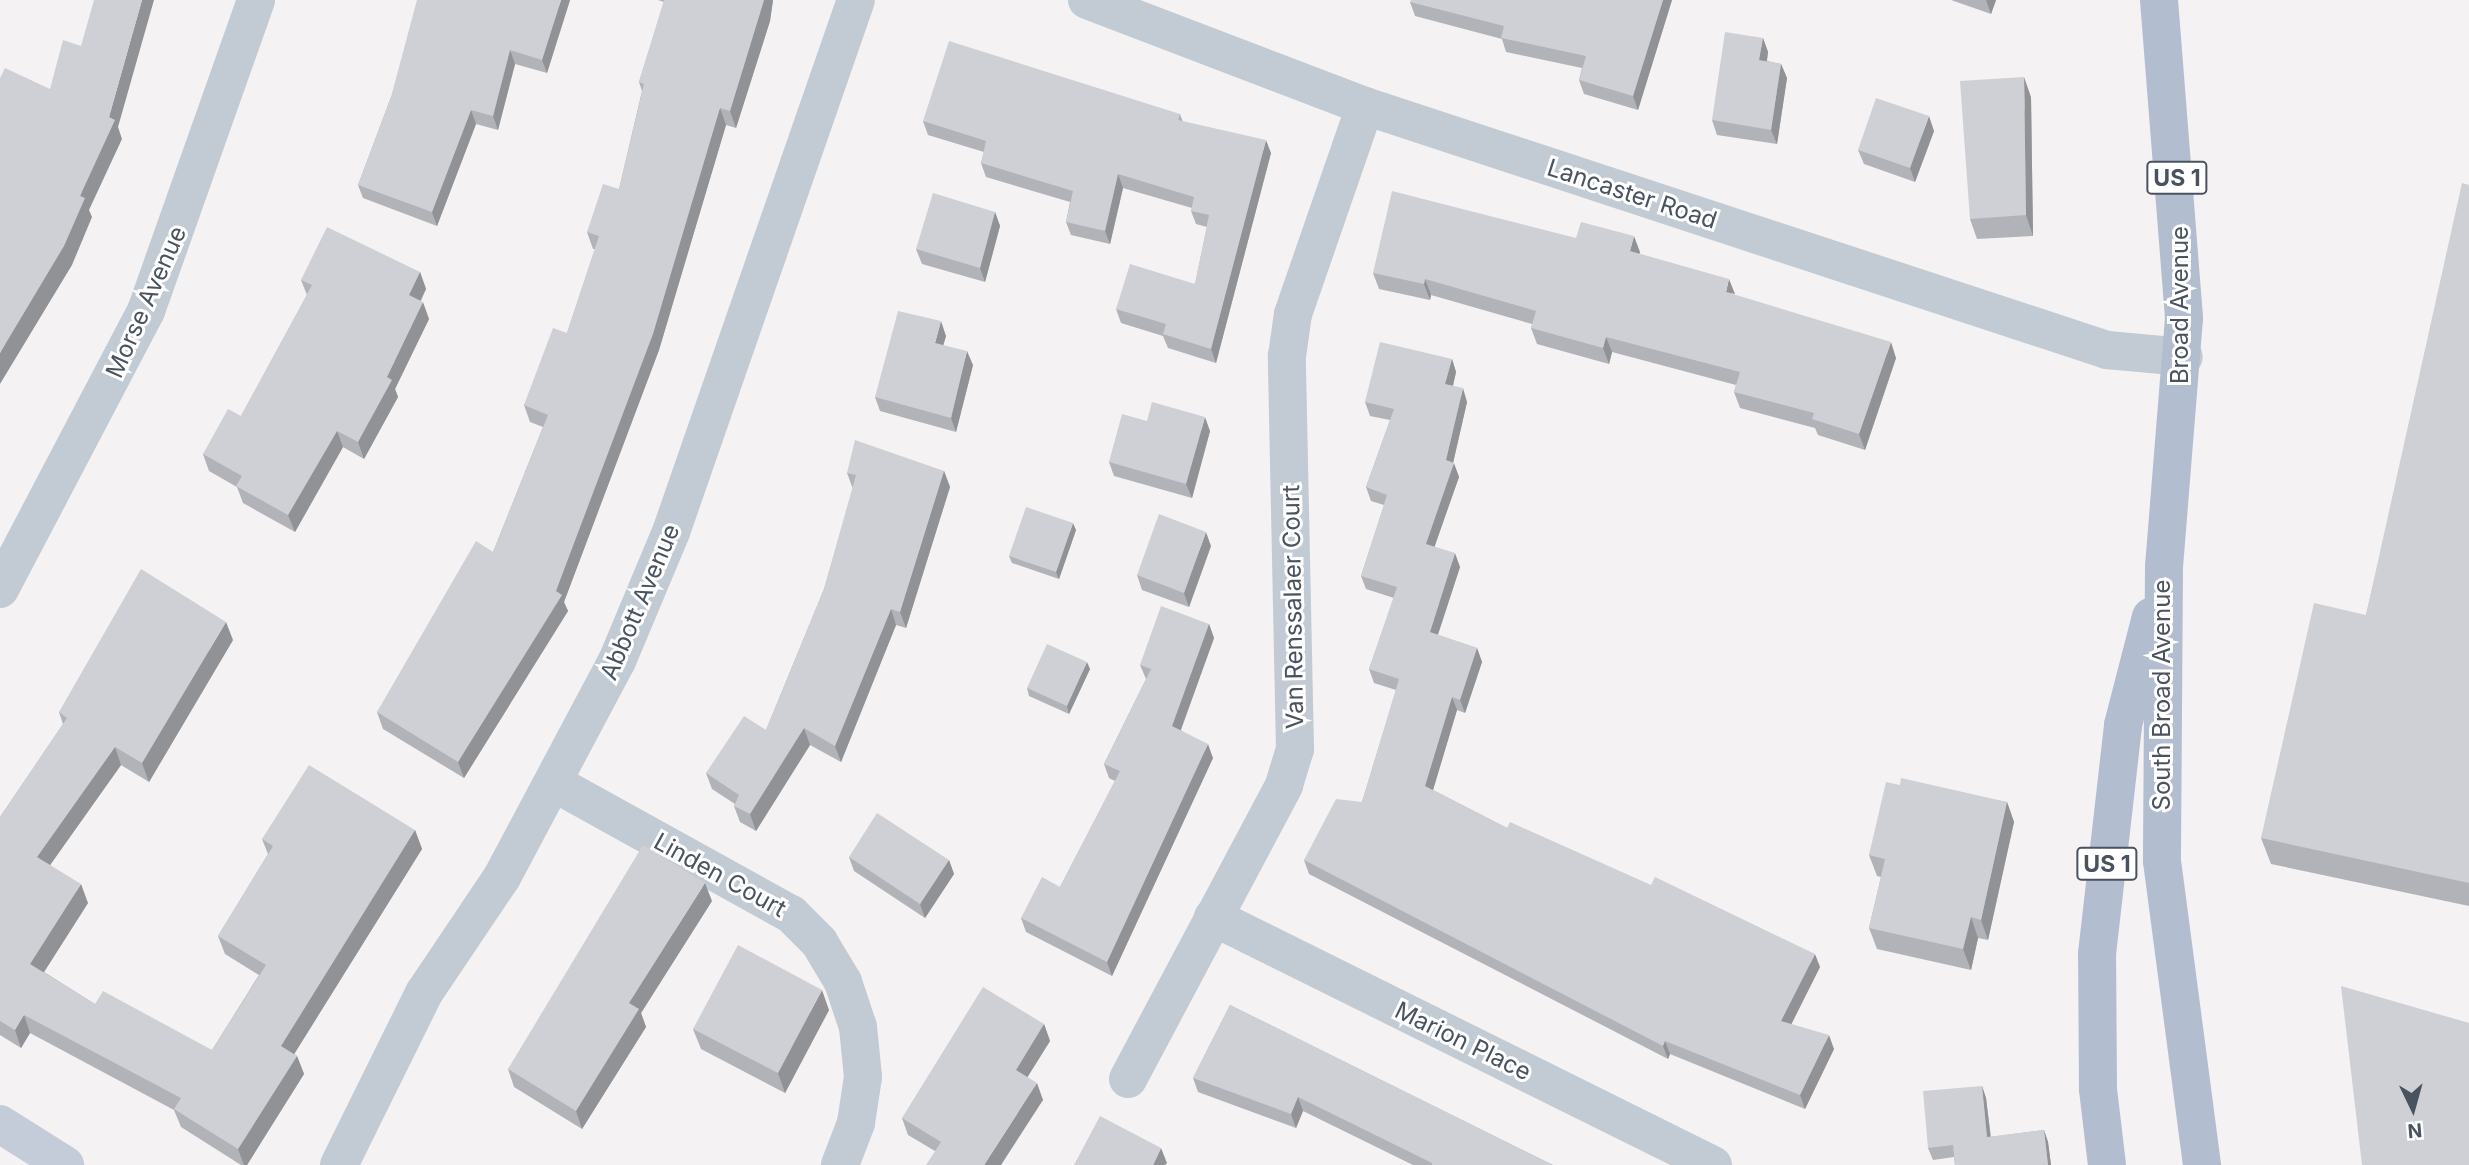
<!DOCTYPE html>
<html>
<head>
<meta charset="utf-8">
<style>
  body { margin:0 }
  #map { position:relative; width:2469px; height:1165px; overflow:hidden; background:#f4f2f2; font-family:Inter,sans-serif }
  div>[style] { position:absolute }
  .street>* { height:38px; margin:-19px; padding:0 19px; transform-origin:19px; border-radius:19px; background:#c2cad3 }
  .secondary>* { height:38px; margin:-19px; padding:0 19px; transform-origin:19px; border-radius:19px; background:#c4ccda }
  .primary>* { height:38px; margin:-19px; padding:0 19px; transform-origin:19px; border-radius:19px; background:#b2bdd0 }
  .wall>* { inset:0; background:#b1b3b8 }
  .shaded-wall>* { inset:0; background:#909296 }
  .building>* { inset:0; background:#ced0d6 }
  span { translate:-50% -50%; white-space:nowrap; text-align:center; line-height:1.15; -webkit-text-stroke:6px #fff; paint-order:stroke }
  .shield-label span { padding:2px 5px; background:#fff; border:2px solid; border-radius:5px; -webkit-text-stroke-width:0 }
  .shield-label { font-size:23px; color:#49525f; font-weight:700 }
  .street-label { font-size:24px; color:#49525f }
  .north { position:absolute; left:2378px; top:1074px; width:70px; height:70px; -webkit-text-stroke:5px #fff; paint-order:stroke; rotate:175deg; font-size:19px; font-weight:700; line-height:28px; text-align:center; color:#49525f }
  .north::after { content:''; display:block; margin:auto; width:24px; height:32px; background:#49525f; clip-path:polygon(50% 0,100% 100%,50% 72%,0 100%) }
</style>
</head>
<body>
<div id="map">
  <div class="street">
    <div style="left:1087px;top:0;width:298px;rotate:20.9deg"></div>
    <div style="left:1365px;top:106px;width:781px;rotate:18.2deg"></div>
    <div style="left:2107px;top:350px;width:77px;rotate:5.2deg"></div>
    <div style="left:0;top:589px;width:314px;rotate:-62.3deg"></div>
    <div style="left:146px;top:311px;width:330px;rotate:-70.5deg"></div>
    <div style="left:556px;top:784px;width:269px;rotate:29deg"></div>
    <div style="left:791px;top:914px;width:40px;rotate:45deg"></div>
    <div style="left:819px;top:942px;width:47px;rotate:59deg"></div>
    <div style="left:843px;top:982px;width:47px;rotate:71.6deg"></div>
    <div style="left:858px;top:1027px;width:50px;rotate:84.3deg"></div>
    <div style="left:863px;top:1077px;width:47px;rotate:98.7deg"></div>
    <div style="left:856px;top:1123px;width:45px;rotate:110.9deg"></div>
    <div style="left:1213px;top:917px;width:558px;rotate:26.38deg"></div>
    <div style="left:1128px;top:1079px;width:333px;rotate:-62deg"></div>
    <div style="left:1284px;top:785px;width:38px;rotate:-73deg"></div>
    <div style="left:1295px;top:749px;width:393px;rotate:-91.2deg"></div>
    <div style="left:1287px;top:356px;width:42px;rotate:-81.9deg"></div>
    <div style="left:1293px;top:314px;width:220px;rotate:-70.9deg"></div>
    <div style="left:339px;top:1165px;width:192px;rotate:-63.7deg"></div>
    <div style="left:424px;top:993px;width:140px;rotate:-56.1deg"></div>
    <div style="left:502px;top:877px;width:245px;rotate:-62deg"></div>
    <div style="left:617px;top:661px;width:140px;rotate:-67.3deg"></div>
    <div style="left:671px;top:532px;width:563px;rotate:-70.83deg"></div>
  </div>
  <div class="secondary">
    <div style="left:0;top:1124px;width:77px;rotate:32.2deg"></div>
  </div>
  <div class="primary">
    <div style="left:2159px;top:0;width:319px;rotate:85.5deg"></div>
    <div style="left:2184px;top:318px;width:250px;rotate:94.6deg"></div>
    <div style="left:2164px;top:567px;width:294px;rotate:90.4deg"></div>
    <div style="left:2162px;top:861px;width:307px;rotate:82.5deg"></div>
    <div style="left:2107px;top:1165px;width:77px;rotate:-96.8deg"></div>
    <div style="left:2098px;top:1089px;width:135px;rotate:-90.4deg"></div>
    <div style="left:2097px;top:954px;width:230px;rotate:-83.5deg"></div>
    <div style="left:2123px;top:725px;width:112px;rotate:-75.5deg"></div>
  </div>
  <div class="wall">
    <div style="clip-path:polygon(570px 0,547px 73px,515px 64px,498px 130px,476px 124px,437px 226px,363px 198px,358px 185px,391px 97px)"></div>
    <div style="clip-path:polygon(658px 0,773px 0,770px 21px,736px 128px,726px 125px,659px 350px,564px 602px,568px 611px,464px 778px,383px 729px,377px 712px,493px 552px,543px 427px,530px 422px,524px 405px,567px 333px,595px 249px,593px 249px,587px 232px,619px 189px,642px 91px,639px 82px,664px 2px)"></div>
    <div style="clip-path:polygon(1672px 0,1638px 110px,1584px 94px,1579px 80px,1582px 68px,1506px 52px,1502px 39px,1415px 16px,1410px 2px)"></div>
    <div style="clip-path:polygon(1951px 0,1996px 0,1991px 14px)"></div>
    <div style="clip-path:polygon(1763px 38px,1768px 52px,1767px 61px,1781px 64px,1787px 78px,1777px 144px,1717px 135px,1712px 120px)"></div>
    <div style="clip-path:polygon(2031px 97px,2033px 236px,1977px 239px,1970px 219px)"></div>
    <div style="clip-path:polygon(1180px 114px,1183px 122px,1271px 153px,1216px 363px,1168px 348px,1163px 336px,1121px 323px,1116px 309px,1195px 284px,1207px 227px,1196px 224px,1191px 211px,1192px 208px,1123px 188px,1110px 244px,1071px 235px,1066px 222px,1070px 202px,986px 177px,981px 163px,984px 152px,928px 135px,923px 121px)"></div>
    <div style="clip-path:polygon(1934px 131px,1915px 182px,1864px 164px,1858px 150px)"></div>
    <div style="clip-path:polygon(2469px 185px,2469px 906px,2271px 864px,2261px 838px,2366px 615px)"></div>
    <div style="clip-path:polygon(995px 212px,1000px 226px,985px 282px,922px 264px,916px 249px)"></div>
    <div style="clip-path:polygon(1576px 238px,1640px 252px,1639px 254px,1735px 295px,1896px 358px,1865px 450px,1818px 435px,1815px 428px,1740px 408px,1734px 392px,1736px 385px,1612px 352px,1609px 364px,1537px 344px,1531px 328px,1532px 324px,1431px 295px,1430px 300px,1379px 289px,1373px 273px)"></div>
    <div style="clip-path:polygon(420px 272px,426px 289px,421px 301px,429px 319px,395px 389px,398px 397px,364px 459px,343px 447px,295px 532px,243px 503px,237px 487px,209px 471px,203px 454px,241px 416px,307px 295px,301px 280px)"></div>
    <div style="clip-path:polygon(946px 336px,943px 345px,973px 365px,956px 432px,880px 411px,875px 397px)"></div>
    <div style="clip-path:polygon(1452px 359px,1456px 372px,1453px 386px,1467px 402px,1453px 463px,1459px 477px,1434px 546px,1460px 567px,1438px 635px,1477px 648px,1482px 662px,1465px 713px,1457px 710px,1433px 790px,1507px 828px,1820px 967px,1791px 1024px,1834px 1049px,1805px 1109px,1670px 1054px,1668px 1059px,1309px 874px,1304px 860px,1362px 802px,1396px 690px,1374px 683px,1369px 669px,1394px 598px,1366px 589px,1361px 576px,1384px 505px,1371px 501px,1366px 487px,1390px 420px,1370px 416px,1365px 402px)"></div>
    <div style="clip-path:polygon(1147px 421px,1210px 431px,1192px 498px,1114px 476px,1109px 462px)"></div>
    <div style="clip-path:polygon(944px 471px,950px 487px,906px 628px,896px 625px,841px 762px,810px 745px,756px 831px,740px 822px,734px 806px,735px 804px,712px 789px,706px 773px,766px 730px,824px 589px,853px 489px,847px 473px)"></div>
    <div style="clip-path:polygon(1076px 530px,1059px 579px,1012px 563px,1009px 556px)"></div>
    <div style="clip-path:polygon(1211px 546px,1189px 607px,1142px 590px,1137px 575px)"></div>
    <div style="clip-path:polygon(1209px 624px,1214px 638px,1181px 730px,1213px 758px,1112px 976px,1026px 932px,1021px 918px,1060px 887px,1115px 781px,1109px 778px,1104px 764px,1146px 679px,1140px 665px)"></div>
    <div style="clip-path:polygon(233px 640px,149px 782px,121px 765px,50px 865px,88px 903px,44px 972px,95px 1004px,212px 1050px,259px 975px,225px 954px,218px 936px,268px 854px,262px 839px,415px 830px,422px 849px,294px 1054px,297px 1056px,304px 1074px,247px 1165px,241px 1165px,181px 1127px,174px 1110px,30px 1033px,21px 1048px,0 1035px,0 817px,63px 724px,59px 712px)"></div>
    <div style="clip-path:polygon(1090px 669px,1069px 714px,1029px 696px,1027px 688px)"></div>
    <div style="clip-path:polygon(1900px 785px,2007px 802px,2014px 822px,1988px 940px,1978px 938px,1971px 970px,1877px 949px,1869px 928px,1881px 877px,1877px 876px,1869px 855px)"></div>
    <div style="clip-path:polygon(849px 857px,949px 860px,954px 874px,925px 918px,854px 871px)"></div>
    <div style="clip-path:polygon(712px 901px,641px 1013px,646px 1027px,582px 1129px,514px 1087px,508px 1069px)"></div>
    <div style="clip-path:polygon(1230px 1005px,1553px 1165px,1413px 1165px,1303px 1111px,1296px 1128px,1198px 1092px,1193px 1078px)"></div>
    <div style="clip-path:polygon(829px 1010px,785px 1093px,701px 1049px,693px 1029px)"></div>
    <div style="clip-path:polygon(1044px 1024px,1050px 1041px,1027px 1077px,1043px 1100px,935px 1151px,908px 1135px,902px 1118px)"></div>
    <div style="clip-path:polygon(1982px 1086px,1986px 1098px,1991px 1137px,2044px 1130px,2048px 1142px,2051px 1165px,1955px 1165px,1954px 1157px,1933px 1160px,1928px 1148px)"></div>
  </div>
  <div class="shaded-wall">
    <div style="clip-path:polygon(142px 0,154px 0,118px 127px,122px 139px,89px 210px,92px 217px,72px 265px,0 384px,0 353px,80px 196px,109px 117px)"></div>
    <div style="clip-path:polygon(561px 0,570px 0,547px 73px,542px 60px)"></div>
    <div style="clip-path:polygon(764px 0,773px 0,770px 21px,736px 128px,730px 111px)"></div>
    <div style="clip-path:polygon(1663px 0,1672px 0,1638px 110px,1633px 96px)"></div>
    <div style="clip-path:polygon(1986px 0,1996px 0,1991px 14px)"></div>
    <div style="clip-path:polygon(1763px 38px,1768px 52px,1765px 74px,1759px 60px)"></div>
    <div style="clip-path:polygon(510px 50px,515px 64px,498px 130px,493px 116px)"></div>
    <div style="clip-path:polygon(1781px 64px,1787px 78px,1777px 144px,1771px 130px)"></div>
    <div style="clip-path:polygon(2024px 77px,2031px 97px,2033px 236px,2026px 215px)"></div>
    <div style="clip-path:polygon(720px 108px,726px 125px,659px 350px,564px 602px,568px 611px,464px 778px,458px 762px,556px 591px)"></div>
    <div style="clip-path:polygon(471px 110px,476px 124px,437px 226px,432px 212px)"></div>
    <div style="clip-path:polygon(1929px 116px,1934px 131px,1915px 182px,1910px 168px)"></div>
    <div style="clip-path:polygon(1266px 140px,1271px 153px,1216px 363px,1211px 349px)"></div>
    <div style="clip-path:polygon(1118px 174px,1123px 188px,1110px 244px,1105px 231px)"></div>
    <div style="clip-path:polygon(995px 212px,1000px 226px,985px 282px,980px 268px)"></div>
    <div style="clip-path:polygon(1634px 236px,1640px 252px,1636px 267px,1630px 251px)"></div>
    <div style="clip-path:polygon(420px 272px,426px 289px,415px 311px,409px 295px)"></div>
    <div style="clip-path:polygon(1425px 279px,1431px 295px,1430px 300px,1424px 284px)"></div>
    <div style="clip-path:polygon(1729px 279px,1735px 294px,1726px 292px)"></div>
    <div style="clip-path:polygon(423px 302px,429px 319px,395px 389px,398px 397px,364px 459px,358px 442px,387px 377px)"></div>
    <div style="clip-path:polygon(941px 321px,946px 336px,940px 357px,935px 343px)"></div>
    <div style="clip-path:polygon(1606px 337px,1612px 352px,1609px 364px,1603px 348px)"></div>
    <div style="clip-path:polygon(1891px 342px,1896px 358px,1865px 450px,1859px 434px)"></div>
    <div style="clip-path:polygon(967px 351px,973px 365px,956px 432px,951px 418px)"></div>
    <div style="clip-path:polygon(1452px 359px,1456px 372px,1450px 398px,1445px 384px)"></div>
    <div style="clip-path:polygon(1463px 388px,1467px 402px,1451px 472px,1454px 463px,1459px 477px,1431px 557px,1426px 544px)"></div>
    <div style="clip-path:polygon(1205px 417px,1210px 431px,1192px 498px,1186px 484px)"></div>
    <div style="clip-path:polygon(337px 431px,343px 447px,295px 532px,288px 515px)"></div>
    <div style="clip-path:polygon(944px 471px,950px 487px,906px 628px,900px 612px)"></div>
    <div style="clip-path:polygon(1073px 523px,1076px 530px,1059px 579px,1056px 572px)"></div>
    <div style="clip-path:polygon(1206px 532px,1211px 546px,1189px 607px,1184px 593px)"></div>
    <div style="clip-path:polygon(1455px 553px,1460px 567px,1434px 646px,1430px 632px)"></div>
    <div style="clip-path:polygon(891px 609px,896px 625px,841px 762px,835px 746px)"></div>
    <div style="clip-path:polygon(226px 622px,233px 640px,149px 782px,142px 763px)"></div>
    <div style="clip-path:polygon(1209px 624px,1214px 638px,1177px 740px,1172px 726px)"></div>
    <div style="clip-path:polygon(1477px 648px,1482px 662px,1465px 713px,1460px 700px)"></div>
    <div style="clip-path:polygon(1087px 662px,1090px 669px,1069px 714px,1067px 706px)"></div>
    <div style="clip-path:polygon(1452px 697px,1457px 710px,1430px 800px,1425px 786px)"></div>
    <div style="clip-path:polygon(804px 728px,810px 745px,756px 831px,750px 814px)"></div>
    <div style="clip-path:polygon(1208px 744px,1213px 758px,1112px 976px,1107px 962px)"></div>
    <div style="clip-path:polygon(115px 747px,121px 765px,43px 875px,37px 857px)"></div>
    <div style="clip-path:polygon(2007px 802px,2014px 822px,1988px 940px,1981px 920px)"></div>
    <div style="clip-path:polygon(415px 830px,422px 849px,288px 1064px,281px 1046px)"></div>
    <div style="clip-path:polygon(949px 860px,954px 874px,925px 918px,920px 904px)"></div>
    <div style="clip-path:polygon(705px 883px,712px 901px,641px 1013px,646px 1027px,582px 1129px,576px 1111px,629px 1003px)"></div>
    <div style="clip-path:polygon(81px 884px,88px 903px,37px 983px,30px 964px)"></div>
    <div style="clip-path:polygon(1971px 917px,1978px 938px,1971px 970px,1963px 949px)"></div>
    <div style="clip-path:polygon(1815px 954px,1820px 967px,1786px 1035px,1781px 1021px)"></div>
    <div style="clip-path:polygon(822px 990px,829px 1010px,785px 1093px,778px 1073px)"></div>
    <div style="clip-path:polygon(24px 1015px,30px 1033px,21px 1048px,15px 1030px)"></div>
    <div style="clip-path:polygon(1044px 1024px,1050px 1041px,1022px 1086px,1016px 1070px)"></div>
    <div style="clip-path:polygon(1829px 1035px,1834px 1049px,1805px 1109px,1800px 1095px)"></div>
    <div style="clip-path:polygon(1665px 1041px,1670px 1054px,1668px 1059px,1663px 1046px)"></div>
    <div style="clip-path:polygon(297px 1056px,304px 1074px,247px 1165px,244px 1165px,238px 1149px)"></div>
    <div style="clip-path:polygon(1037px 1083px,1043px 1100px,1001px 1165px,984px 1165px)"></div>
    <div style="clip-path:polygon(1982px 1086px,1986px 1098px,1992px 1150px,1987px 1137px)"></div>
    <div style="clip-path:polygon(1298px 1097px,1303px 1111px,1296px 1128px,1291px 1114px)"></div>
    <div style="clip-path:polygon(2044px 1130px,2048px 1142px,2051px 1165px,2048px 1165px)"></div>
    <div style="clip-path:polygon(1161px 1148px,1167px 1163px,1165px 1165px,1153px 1165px)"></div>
  </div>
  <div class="building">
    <div style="clip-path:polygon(94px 0,142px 0,109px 117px,115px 120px,80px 196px,85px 198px,64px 246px,0 353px,0 78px,5px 68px,50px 89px,63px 40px,81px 46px)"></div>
    <div style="clip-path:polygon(417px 0,561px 0,542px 60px,510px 50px,493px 116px,471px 110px,432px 212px,358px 185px,391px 97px)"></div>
    <div style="clip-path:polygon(664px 0,764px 0,730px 111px,720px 108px,653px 334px,556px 591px,562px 595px,458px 762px,377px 712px,476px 541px,493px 552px,548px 415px,524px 405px,553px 328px,567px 333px,599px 236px,587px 232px,603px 184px,619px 189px,644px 84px,639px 82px)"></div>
    <div style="clip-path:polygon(1411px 0,1663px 0,1633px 96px,1579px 80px,1586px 56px,1501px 38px,1504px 26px,1410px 2px)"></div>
    <div style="clip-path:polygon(1725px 32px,1763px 38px,1759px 60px,1781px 64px,1771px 130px,1712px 120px)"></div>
    <div style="clip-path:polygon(949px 41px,1180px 114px,1178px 120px,1266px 140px,1211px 349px,1163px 334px,1166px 324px,1116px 309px,1130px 264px,1195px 284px,1209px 215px,1191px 211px,1194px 197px,1118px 174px,1105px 231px,1066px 222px,1073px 191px,981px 163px,986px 141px,923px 121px)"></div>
    <div style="clip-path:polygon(2024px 77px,2026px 215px,1970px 219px,1960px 81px)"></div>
    <div style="clip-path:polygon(1876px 98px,1929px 116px,1910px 168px,1858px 150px)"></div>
    <div style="clip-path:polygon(2462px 183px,2469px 185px,2469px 883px,2261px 838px,2314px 603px,2366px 615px)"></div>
    <div style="clip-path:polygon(1392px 191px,1576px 238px,1581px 222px,1634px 236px,1630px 251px,1729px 279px,1726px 292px,1891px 342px,1859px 434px,1812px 419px,1814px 413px,1734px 392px,1740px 372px,1606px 337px,1603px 348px,1531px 328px,1536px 311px,1425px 279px,1424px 284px,1373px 273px)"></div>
    <div style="clip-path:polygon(933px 193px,995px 212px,980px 268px,916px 249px)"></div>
    <div style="clip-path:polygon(327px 227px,420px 272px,409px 295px,423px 302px,387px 377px,392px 380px,358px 442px,337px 431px,288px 515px,236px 486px,242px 476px,203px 454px,228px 409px,241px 416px,312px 285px,301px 280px)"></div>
    <div style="clip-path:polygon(898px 311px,941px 321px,935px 343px,967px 351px,951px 418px,875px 397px)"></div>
    <div style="clip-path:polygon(1380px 342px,1452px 359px,1445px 384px,1463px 388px,1446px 460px,1454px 463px,1426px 544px,1455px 553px,1430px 632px,1477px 648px,1460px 700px,1452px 697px,1425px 786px,1507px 828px,1510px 822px,1651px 885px,1655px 877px,1815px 954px,1781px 1021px,1829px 1035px,1800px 1095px,1665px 1041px,1663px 1046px,1304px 860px,1336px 799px,1362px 802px,1399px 679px,1369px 669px,1397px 587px,1361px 576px,1387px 495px,1366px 487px,1394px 409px,1365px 402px)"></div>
    <div style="clip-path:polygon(1152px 402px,1205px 417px,1186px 484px,1109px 462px,1122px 414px,1147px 421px)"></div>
    <div style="clip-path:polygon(855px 440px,944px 471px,900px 612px,891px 609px,835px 746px,804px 728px,750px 814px,734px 806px,739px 795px,706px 773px,744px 716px,766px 730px,824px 589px,856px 475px,847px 473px)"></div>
    <div style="clip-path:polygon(1026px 507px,1073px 523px,1056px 572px,1009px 556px)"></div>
    <div style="clip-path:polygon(1159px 514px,1206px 532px,1184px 593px,1137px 575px)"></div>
    <div style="clip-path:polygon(141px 569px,226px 622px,142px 763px,115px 747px,37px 857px,81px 884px,30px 964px,95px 1004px,103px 991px,212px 1050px,266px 965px,218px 936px,273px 846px,262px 839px,309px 765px,415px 830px,281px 1046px,297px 1056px,238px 1149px,174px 1109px,181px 1098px,24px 1015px,15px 1030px,0 1021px,0 817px,67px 718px,59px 712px)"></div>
    <div style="clip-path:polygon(1161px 606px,1209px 624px,1172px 726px,1208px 744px,1107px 962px,1021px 918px,1042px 877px,1060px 887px,1120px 771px,1104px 764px,1151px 669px,1140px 665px)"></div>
    <div style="clip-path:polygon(1047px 644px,1087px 662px,1067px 706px,1027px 688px)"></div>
    <div style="clip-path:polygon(1901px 778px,2007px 802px,1981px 920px,1971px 917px,1963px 949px,1869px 928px,1885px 859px,1869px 855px,1886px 782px,1900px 785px)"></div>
    <div style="clip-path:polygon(877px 813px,949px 860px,920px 904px,849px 857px)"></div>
    <div style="clip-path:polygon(643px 845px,705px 883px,629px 1003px,639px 1009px,576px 1111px,508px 1069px)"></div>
    <div style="clip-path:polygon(738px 945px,822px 990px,778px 1073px,693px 1029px)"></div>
    <div style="clip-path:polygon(2341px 986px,2469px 1023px,2469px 1165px,2362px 1165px)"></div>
    <div style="clip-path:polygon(983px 987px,1044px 1024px,1016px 1070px,1037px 1083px,984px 1165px,926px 1165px,941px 1142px,902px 1118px)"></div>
    <div style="clip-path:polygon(1230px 1005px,1553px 1165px,1432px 1165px,1432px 1163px,1298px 1097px,1291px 1114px,1193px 1078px)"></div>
    <div style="clip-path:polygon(1982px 1086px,1987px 1137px,2044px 1130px,2048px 1165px,1955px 1165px,1953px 1145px,1928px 1148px,1923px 1091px)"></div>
    <div style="clip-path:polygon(1100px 1116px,1161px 1148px,1153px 1165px,1074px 1165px)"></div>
  </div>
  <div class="shield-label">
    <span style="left:2177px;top:178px">US 1</span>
    <span style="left:2107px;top:864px">US 1</span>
  </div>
  <div class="street-label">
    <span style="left:1632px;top:194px;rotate:18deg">Lancaster Road</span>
    <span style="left:146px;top:302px;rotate:-66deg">Morse Avenue</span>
    <span style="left:2180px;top:305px;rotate:-90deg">Broad Avenue</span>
    <span style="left:640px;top:602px;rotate:-67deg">Abbott Avenue</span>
    <span style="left:1293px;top:607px;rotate:-91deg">Van Renssalaer Court</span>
    <span style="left:2162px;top:695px;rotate:-90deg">South Broad Avenue</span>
    <span style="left:720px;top:875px;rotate:29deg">Linden Court</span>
    <span style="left:1463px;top:1041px;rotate:26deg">Marion Place</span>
  </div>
  <div class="north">N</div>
</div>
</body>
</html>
